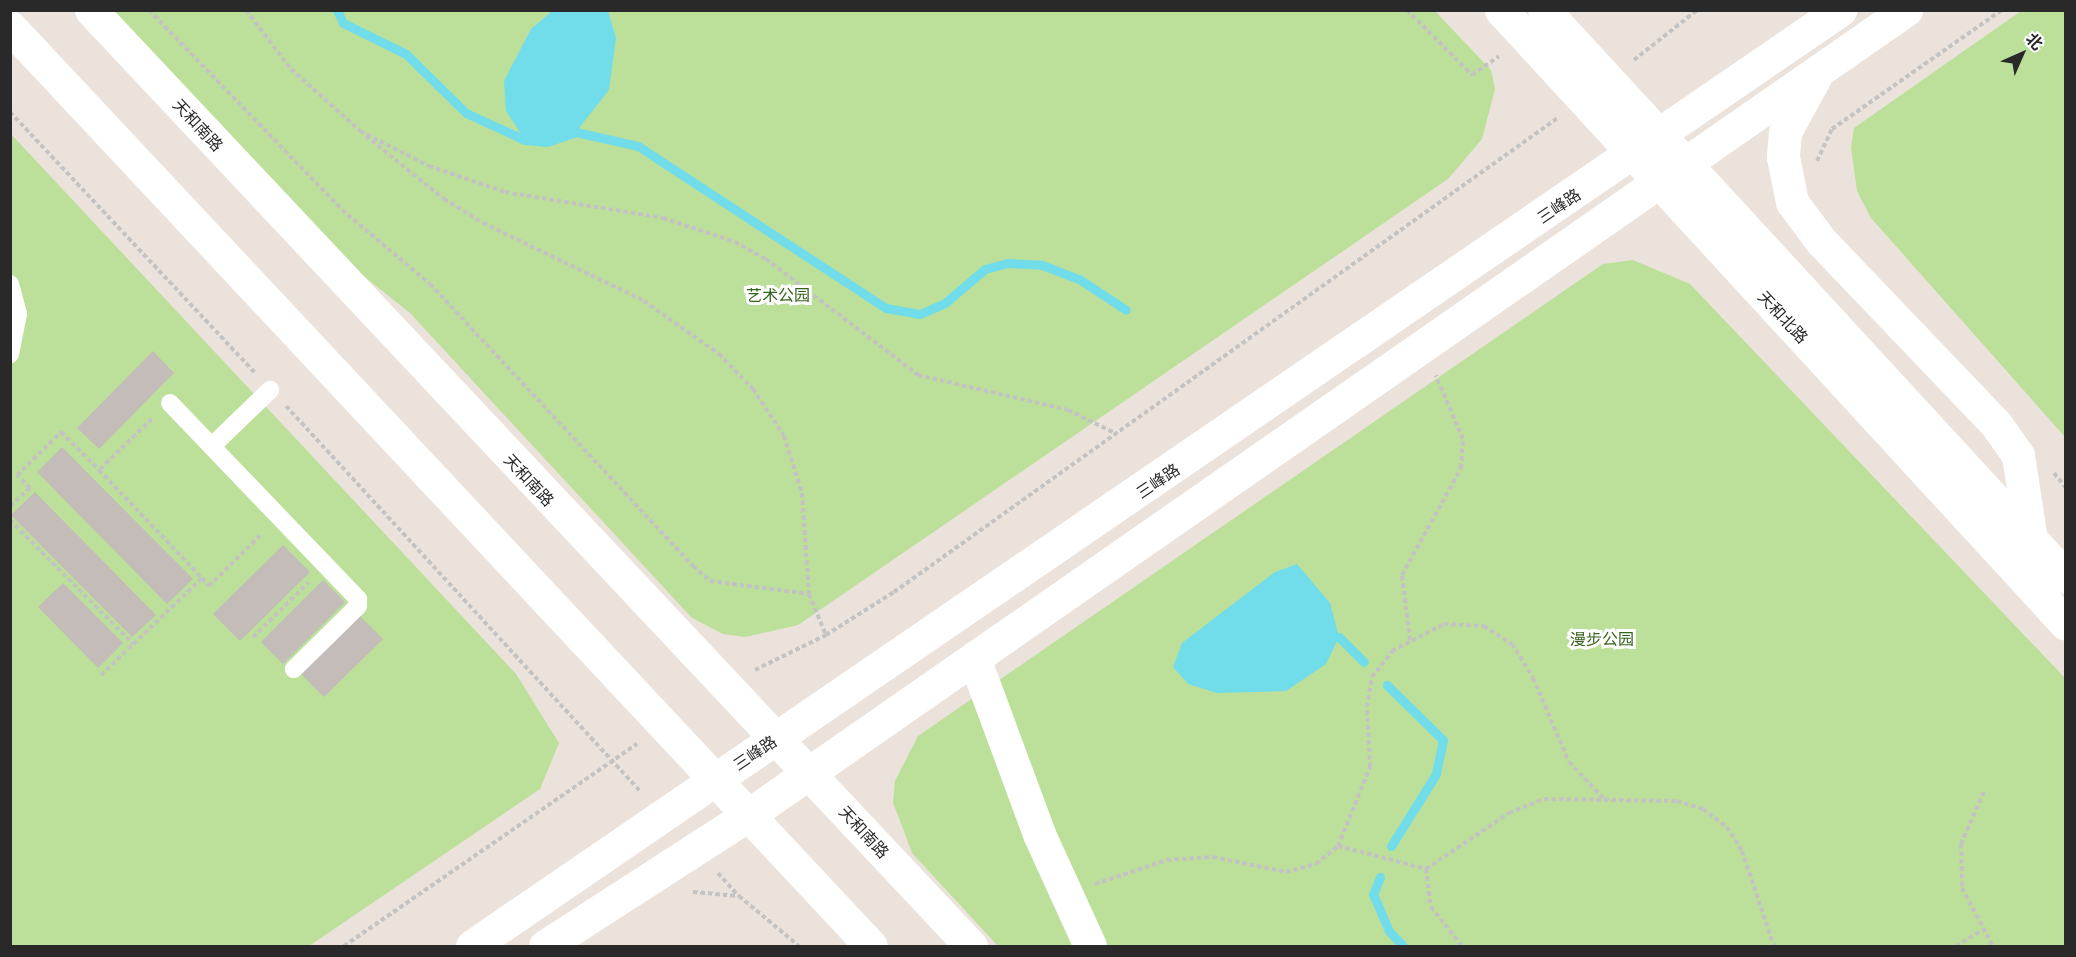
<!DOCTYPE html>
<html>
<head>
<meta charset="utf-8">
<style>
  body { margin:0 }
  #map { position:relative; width:2076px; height:957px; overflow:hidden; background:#ebe2db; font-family:"PT Sans Narrow","Noto Sans SC",sans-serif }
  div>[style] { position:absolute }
  .green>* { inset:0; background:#bce099 }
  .water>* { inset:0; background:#71dcea }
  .stream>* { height:9px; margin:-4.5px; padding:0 4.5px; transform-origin:4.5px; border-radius:4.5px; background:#71dcea }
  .building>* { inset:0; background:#c3bcb8 }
  .path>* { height:4px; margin-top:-2px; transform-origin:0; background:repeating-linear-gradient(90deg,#c3c3c3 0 4.5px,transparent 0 7.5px) }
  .lane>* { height:18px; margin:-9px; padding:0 9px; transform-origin:9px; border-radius:9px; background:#fff }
  .street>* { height:33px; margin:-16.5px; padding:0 16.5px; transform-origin:16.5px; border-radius:16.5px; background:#fff }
  .secondary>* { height:33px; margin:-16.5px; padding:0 16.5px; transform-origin:16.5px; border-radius:16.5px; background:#fff }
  span { translate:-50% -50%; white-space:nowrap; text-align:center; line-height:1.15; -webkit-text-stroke:6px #fff; paint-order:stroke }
  .street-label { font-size:16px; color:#292929 }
  .park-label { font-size:16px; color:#36631c }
  .frame { position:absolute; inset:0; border:12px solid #292929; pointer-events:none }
  .north { position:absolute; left:1992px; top:24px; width:60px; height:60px; -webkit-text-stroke:4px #fff; paint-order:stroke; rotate:45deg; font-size:16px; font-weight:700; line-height:24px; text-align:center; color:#292929 }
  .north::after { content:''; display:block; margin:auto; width:21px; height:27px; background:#292929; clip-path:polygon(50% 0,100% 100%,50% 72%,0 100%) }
</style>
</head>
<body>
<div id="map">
  <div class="green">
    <div style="clip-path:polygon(104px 11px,1435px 11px,1491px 70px,1495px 89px,1482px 139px,1448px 179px,798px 625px,745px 637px,723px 634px,692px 618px,410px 313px,322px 243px)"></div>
    <div style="clip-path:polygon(2021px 11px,2065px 11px,2065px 437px,1871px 218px,1857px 191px,1851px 147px,1854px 128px)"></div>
    <div style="clip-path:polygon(10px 133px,516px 674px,559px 743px,540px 789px,309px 946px,11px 946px)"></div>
    <div style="clip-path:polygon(1633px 260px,1690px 284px,2065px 678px,2065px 946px,998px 946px,912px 853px,902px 826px,893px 803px,895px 781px,918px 736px,1603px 264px)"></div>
  </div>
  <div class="water">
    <div style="clip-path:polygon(552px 11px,608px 11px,616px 38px,609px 90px,576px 132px,547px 142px,525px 140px,506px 111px,504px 81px,531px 29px)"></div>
    <div style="clip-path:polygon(1297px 564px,1330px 603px,1339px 637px,1326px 664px,1286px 691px,1217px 693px,1188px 684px,1173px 667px,1182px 643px,1275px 572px)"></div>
  </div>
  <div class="stream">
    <div style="left:337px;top:10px;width:14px;rotate:65deg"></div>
    <div style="left:343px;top:23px;width:70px;rotate:26.2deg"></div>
    <div style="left:406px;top:54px;width:84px;rotate:44.5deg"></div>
    <div style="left:466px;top:113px;width:65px;rotate:24.6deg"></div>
    <div style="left:525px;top:140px;width:22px;rotate:5deg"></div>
    <div style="left:547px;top:142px;width:31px;rotate:-19deg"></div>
    <div style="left:576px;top:132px;width:64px;rotate:12.7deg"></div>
    <div style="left:638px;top:146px;width:296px;rotate:33.2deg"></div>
    <div style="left:886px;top:308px;width:35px;rotate:10deg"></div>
    <div style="left:920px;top:314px;width:27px;rotate:-24deg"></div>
    <div style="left:945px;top:303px;width:52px;rotate:-40.4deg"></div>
    <div style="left:985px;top:269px;width:24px;rotate:-15deg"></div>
    <div style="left:1008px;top:263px;width:34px;rotate:3deg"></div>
    <div style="left:1042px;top:265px;width:40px;rotate:21deg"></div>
    <div style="left:1079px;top:279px;width:56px;rotate:33.4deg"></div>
    <div style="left:1339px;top:637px;width:35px;rotate:45deg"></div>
    <div style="left:1387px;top:685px;width:78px;rotate:44.5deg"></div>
    <div style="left:1443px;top:740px;width:35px;rotate:102deg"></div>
    <div style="left:1436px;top:774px;width:85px;rotate:122deg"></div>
    <div style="left:1380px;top:877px;width:18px;rotate:112deg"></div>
    <div style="left:1373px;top:894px;width:40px;rotate:66.6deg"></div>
    <div style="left:1389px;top:931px;width:21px;rotate:47deg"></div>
  </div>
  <div class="building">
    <div style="clip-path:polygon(153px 351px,174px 373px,99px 449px,77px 428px)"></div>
    <div style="clip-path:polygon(62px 447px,193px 579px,167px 604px,37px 472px)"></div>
    <div style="clip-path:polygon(35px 492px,156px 615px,132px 637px,11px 515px)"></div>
    <div style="clip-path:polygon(283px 545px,310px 572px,240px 641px,213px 614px)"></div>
    <div style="clip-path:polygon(323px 580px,345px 602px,283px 664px,261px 642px)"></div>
    <div style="clip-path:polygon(63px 583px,123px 643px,98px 668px,38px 607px)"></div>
    <div style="clip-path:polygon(360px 616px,383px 639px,324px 697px,301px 674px)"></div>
  </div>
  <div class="path">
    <div style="left:149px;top:10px;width:278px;rotate:46deg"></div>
    <div style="left:342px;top:210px;width:115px;rotate:40.1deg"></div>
    <div style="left:430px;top:284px;width:386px;rotate:47deg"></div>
    <div style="left:693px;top:566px;width:23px;rotate:41deg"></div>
    <div style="left:710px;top:581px;width:100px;rotate:7.5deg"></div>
    <div style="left:246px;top:10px;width:74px;rotate:52.7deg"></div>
    <div style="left:291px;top:69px;width:93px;rotate:41.9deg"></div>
    <div style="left:360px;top:131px;width:77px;rotate:26.9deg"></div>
    <div style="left:429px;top:166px;width:80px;rotate:18.9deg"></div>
    <div style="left:505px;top:192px;width:160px;rotate:9.3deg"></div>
    <div style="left:663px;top:218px;width:76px;rotate:18.4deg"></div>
    <div style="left:735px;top:242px;width:35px;rotate:29deg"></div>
    <div style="left:766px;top:259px;width:191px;rotate:37.3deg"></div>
    <div style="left:918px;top:375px;width:154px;rotate:13.1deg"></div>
    <div style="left:1068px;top:410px;width:55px;rotate:26.1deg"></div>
    <div style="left:1407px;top:10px;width:92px;rotate:45deg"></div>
    <div style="left:1472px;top:75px;width:33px;rotate:-35deg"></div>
    <div style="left:1661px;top:10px;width:4px"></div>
    <div style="left:1634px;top:60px;width:80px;rotate:-38.4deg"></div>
    <div style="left:10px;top:112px;width:357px;rotate:46.8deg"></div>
    <div style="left:366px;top:136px;width:100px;rotate:38.9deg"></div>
    <div style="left:444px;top:199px;width:46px;rotate:31.6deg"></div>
    <div style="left:483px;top:223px;width:179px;rotate:25.8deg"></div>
    <div style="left:644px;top:301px;width:92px;rotate:35.2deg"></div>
    <div style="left:719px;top:354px;width:49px;rotate:45.8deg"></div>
    <div style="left:753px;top:389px;width:56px;rotate:56.6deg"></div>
    <div style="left:784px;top:436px;width:60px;rotate:72.5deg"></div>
    <div style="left:802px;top:493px;width:101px;rotate:86deg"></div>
    <div style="left:809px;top:594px;width:44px;rotate:67.5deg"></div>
    <div style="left:1817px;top:161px;width:35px;rotate:-65deg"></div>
    <div style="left:1832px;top:129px;width:208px;rotate:-35deg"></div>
    <div style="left:286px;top:406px;width:523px;rotate:47.4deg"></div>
    <div style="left:152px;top:419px;width:74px;rotate:136.1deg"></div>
    <div style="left:99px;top:470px;width:149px;rotate:46.4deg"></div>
    <div style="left:202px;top:578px;width:11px;rotate:49deg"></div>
    <div style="left:209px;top:586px;width:74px;rotate:-44.5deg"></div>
    <div style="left:2054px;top:473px;width:19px;rotate:51deg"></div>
    <div style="left:10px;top:506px;width:27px;rotate:-42deg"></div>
    <div style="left:30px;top:488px;width:18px;rotate:-135deg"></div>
    <div style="left:17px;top:475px;width:62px;rotate:-44.3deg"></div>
    <div style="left:61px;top:432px;width:54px;rotate:45deg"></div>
    <div style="left:10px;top:520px;width:175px;rotate:45.2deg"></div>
    <div style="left:253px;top:637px;width:78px;rotate:-44.5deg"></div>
    <div style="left:1410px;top:640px;width:65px;rotate:-97deg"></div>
    <div style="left:1402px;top:575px;width:122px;rotate:-61.1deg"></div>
    <div style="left:1461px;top:468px;width:29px;rotate:-86deg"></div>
    <div style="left:1463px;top:439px;width:69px;rotate:-113.2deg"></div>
    <div style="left:755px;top:670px;width:79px;rotate:-26.2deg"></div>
    <div style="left:826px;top:635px;width:80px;rotate:-32.3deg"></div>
    <div style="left:894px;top:592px;width:817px;rotate:-35.54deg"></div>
    <div style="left:101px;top:675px;width:140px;rotate:-43.8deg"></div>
    <div style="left:1984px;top:792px;width:57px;rotate:113.9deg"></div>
    <div style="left:1961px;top:844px;width:44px;rotate:88.7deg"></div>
    <div style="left:1962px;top:888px;width:66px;rotate:61.9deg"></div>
    <div style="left:1338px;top:846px;width:91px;rotate:14.6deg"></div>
    <div style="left:1426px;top:869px;width:100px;rotate:-34deg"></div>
    <div style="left:1509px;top:813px;width:38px;rotate:-22deg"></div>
    <div style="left:1544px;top:799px;width:133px;rotate:0.9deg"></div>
    <div style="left:1677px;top:801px;width:27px;rotate:17deg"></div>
    <div style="left:1703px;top:809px;width:30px;rotate:37deg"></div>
    <div style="left:1727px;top:827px;width:28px;rotate:58deg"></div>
    <div style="left:1742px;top:851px;width:100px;rotate:71.4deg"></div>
    <div style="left:1426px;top:869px;width:38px;rotate:83deg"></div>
    <div style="left:1431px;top:907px;width:50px;rotate:51.5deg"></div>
    <div style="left:718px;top:873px;width:31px;rotate:48deg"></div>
    <div style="left:1095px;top:884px;width:76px;rotate:-18.4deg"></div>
    <div style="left:1167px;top:860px;width:46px;rotate:-3.7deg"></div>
    <div style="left:1213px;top:857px;width:75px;rotate:11.6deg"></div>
    <div style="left:1286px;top:872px;width:31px;rotate:-15deg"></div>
    <div style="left:1316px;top:864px;width:28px;rotate:-39deg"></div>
    <div style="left:1338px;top:846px;width:85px;rotate:-67.9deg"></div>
    <div style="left:1370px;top:767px;width:60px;rotate:-92.9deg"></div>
    <div style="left:1367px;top:707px;width:30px;rotate:-81deg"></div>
    <div style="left:1372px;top:677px;width:33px;rotate:-52deg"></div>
    <div style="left:1392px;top:651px;width:59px;rotate:-27.4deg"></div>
    <div style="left:1444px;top:624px;width:40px;rotate:2.9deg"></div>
    <div style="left:1484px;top:626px;width:33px;rotate:33deg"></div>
    <div style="left:1512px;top:644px;width:40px;rotate:58deg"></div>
    <div style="left:1533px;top:678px;width:91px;rotate:66.8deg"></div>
    <div style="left:1569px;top:762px;width:51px;rotate:46.6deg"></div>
    <div style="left:693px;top:892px;width:46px;rotate:5deg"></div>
    <div style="left:739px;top:896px;width:78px;rotate:39.8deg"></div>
    <div style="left:344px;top:946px;width:356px;rotate:-34.6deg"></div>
    <div style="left:1956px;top:946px;width:33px;rotate:-31deg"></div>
  </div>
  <div class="lane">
    <div style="left:10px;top:284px;width:31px;rotate:75deg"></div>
    <div style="left:18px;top:314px;width:41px;rotate:101.3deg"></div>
    <div style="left:170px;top:403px;width:272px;rotate:46.2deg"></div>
    <div style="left:358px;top:599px;width:7px;rotate:90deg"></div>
    <div style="left:358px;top:606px;width:90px;rotate:135.5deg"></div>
    <div style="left:212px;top:446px;width:81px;rotate:-44deg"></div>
  </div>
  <div class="street">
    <div style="left:974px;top:658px;width:188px;rotate:69.7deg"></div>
    <div style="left:1039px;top:834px;width:123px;rotate:65.5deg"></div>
  </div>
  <div class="secondary">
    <div style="left:91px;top:10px;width:1285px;rotate:46.77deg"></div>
    <div style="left:1501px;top:10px;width:834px;rotate:47.38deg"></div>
    <div style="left:1544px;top:10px;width:771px;rotate:47.37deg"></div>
    <div style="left:10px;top:27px;width:1259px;rotate:46.87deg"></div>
    <div style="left:1815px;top:77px;width:63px;rotate:118.6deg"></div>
    <div style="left:1785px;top:132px;width:25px;rotate:95deg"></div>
    <div style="left:1783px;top:157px;width:46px;rotate:78.7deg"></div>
    <div style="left:1792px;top:202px;width:49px;rotate:53.4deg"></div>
    <div style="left:1821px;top:241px;width:253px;rotate:46.3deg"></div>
    <div style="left:1996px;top:424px;width:38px;rotate:55deg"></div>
    <div style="left:2018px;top:455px;width:86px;rotate:81.3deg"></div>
    <div style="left:472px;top:946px;width:1658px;rotate:-34.38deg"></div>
    <div style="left:545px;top:946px;width:240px;rotate:-32.8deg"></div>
    <div style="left:747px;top:816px;width:1412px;rotate:-34.82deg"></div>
  </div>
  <div class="street-label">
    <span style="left:198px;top:125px;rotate:47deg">天和南路</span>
    <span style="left:1559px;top:206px;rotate:-34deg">三峰路</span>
    <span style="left:1783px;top:317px;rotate:47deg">天和北路</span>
    <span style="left:529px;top:480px;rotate:47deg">天和南路</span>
    <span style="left:1158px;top:481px;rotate:-34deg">三峰路</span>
    <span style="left:755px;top:753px;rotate:-34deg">三峰路</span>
    <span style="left:864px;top:832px;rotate:47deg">天和南路</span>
  </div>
  <div class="park-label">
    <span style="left:778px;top:295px">艺术公园</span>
    <span style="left:1602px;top:639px">漫步公园</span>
  </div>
  <div class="frame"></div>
  <div class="north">北</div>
</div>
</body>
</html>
